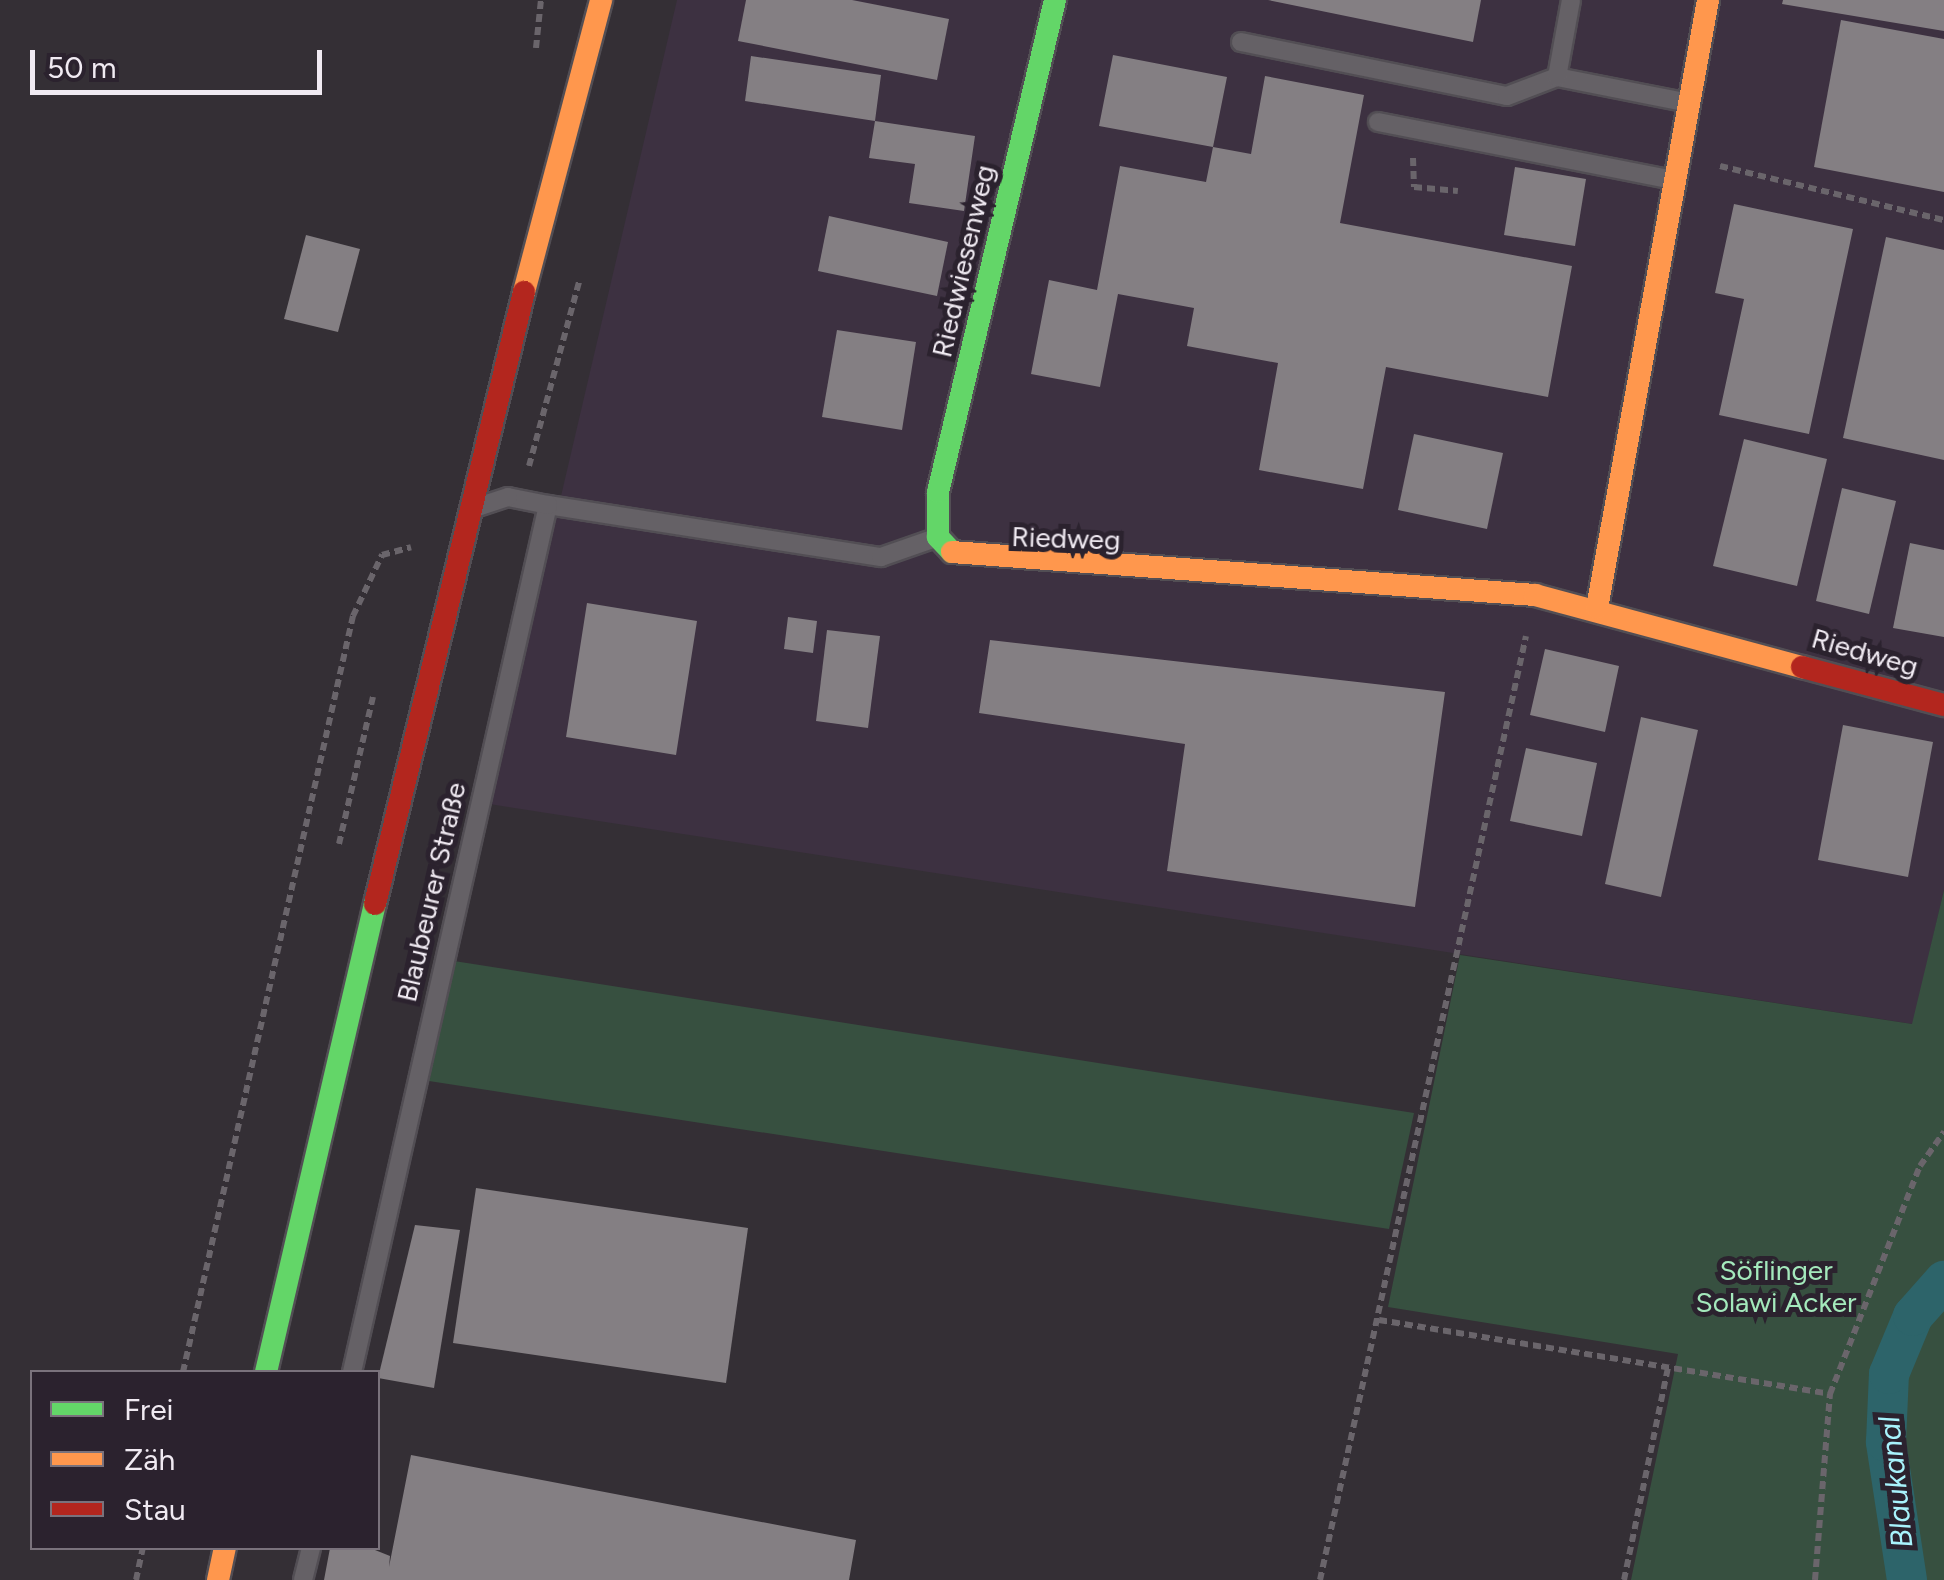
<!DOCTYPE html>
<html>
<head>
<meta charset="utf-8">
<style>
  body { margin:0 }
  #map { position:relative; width:1944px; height:1580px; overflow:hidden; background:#342f35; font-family:Figtree,sans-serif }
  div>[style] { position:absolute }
  .built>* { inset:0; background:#3d3141 }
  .green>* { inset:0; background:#375040 }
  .canal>* { height:40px; margin:-20px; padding:0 20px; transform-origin:20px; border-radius:20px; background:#2d646a }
  .building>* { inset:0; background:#847f83 }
  .path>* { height:6px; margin-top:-3px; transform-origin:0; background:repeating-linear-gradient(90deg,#6a656b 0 8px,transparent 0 13px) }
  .roads { filter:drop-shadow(2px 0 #524e54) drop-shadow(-2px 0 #524e54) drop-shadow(0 2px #524e54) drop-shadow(0 -2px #524e54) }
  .lane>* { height:18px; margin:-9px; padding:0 9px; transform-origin:9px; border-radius:9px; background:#656166 }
  .fast>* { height:22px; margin:-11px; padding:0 11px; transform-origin:11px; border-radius:11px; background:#63d668 }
  .slow>* { height:22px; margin:-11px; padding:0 11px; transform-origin:11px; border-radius:11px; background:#ff974d }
  .jam>* { height:22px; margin:-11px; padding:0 11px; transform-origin:11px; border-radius:11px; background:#b3261e }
  span { translate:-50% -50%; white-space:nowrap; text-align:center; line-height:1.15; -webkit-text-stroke:10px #2b222e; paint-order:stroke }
  .street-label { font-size:28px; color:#f0eaf2 }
  .park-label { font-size:28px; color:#a4e9bc }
  .water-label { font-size:30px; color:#a8f3fc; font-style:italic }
  .legend { position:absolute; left:30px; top:1370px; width:350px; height:180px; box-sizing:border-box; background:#2b222e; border:2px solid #7a727c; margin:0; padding:12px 18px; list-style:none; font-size:30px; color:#f0eaf2 }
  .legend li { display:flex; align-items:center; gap:20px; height:50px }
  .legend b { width:50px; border:2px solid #7a727c }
  .scale { position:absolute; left:30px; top:50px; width:292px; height:45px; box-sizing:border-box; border:5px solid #f0eaf2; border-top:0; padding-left:12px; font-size:30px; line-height:35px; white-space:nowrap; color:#f0eaf2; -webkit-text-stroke:8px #2b222e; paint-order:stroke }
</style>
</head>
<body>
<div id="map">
  <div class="built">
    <div style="clip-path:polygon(677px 0,1944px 0,1944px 890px,1913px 1024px,489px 804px)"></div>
  </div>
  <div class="green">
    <div style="clip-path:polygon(1944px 890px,1944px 1580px,1631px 1580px,1678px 1354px,1388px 1307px,1460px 955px,1912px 1024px)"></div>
    <div style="clip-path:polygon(454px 961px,1414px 1113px,1389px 1229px,429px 1081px)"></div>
  </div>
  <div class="canal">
    <div style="left:1907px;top:1580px;width:140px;rotate:-98.7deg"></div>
    <div style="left:1886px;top:1442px;width:68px;rotate:-87.5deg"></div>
    <div style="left:1889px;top:1374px;width:63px;rotate:-67.5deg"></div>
    <div style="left:1913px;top:1316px;width:47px;rotate:-48.5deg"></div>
  </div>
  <div class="building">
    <div style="clip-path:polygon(746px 0,852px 0,949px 19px,937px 80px,738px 41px)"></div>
    <div style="clip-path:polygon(1268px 0,1481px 0,1473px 42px)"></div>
    <div style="clip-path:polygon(1783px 0,1944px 0,1944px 31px,1782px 4px)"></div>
    <div style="clip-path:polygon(1841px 20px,1944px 39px,1944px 192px,1814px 167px)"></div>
    <div style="clip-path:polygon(1113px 55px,1227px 77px,1213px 147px,1251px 154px,1265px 76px,1364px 95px,1340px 223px,1572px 266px,1548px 397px,1386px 367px,1363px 489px,1259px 470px,1278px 363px,1187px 346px,1194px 308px,1118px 294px,1100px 387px,1031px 374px,1049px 280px,1097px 290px,1120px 166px,1206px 182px,1213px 147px,1099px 126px)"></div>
    <div style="clip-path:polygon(751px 56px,881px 75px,875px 121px,975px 136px,964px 211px,909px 203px,915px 164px,869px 158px,875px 121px,745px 101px)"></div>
    <div style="clip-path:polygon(1515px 167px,1586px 179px,1575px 246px,1504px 235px)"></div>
    <div style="clip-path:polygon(1734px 204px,1853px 229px,1809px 434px,1719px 415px,1744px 299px,1715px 293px)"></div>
    <div style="clip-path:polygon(829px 216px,948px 242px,937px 296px,818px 271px)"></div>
    <div style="clip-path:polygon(306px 235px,360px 249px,338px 332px,284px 319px)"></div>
    <div style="clip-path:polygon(1886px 237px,1944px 250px,1944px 460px,1843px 438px)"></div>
    <div style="clip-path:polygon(837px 330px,916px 342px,902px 430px,822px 417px)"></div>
    <div style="clip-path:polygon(1414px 434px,1503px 453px,1487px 529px,1398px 510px)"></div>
    <div style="clip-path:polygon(1744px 439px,1827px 459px,1797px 586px,1713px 566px)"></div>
    <div style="clip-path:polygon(1842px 488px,1896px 501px,1869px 614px,1816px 601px)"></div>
    <div style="clip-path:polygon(1910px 543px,1944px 550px,1944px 637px,1893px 628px)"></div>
    <div style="clip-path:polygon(587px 603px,697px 621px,676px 755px,566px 737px)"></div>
    <div style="clip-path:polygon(788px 617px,817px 621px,813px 653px,784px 649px)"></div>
    <div style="clip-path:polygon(827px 630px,880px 636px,868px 728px,816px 721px)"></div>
    <div style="clip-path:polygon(990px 640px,1445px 692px,1415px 907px,1167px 871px,1185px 744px,979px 713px)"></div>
    <div style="clip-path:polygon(1545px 649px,1619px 666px,1605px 732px,1530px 715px)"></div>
    <div style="clip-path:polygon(1641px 717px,1698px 730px,1661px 897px,1605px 884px)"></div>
    <div style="clip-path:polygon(1843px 725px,1933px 742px,1908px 877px,1818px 860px)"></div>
    <div style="clip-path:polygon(1526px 748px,1597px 763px,1582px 836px,1510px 821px)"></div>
    <div style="clip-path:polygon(476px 1188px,748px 1228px,726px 1383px,453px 1343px)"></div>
    <div style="clip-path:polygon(415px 1225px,460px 1230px,434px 1388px,378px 1378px)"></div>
    <div style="clip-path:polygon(411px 1455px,856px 1540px,849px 1580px,324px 1580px,330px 1548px,370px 1548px,390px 1556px,389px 1567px)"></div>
  </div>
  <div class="path">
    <div style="left:536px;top:48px;width:48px;rotate:-84.1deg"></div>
    <div style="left:1413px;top:158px;width:29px;rotate:88deg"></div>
    <div style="left:1414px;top:187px;width:44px;rotate:5.2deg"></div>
    <div style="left:1720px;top:166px;width:230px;rotate:13.6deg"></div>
    <div style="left:529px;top:466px;width:191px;rotate:-74.8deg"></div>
    <div style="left:339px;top:844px;width:151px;rotate:-77deg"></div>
    <div style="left:1379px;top:1320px;width:457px;rotate:9.3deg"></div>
    <div style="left:1830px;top:1394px;width:245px;rotate:-68.5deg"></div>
    <div style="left:1920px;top:1166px;width:42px;rotate:-54.8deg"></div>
    <div style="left:183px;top:1372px;width:775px;rotate:-77.33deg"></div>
    <div style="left:353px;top:616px;width:68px;rotate:-64.6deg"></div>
    <div style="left:382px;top:555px;width:30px;rotate:-15deg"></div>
    <div style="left:136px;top:1580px;width:33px;rotate:-78deg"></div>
    <div style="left:1320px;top:1580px;width:966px;rotate:-77.69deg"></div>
    <div style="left:1624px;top:1580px;width:217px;rotate:-78.3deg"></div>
    <div style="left:1815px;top:1580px;width:187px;rotate:-85.4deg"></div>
  </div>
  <div class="roads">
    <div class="lane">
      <div style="left:1241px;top:42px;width:271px;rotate:11.5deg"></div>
      <div style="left:1507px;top:96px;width:53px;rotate:-20.8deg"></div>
      <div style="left:1557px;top:77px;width:129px;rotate:11.1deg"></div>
      <div style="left:1557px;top:77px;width:78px;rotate:-79.7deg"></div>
      <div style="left:1378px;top:122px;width:303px;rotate:11.1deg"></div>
      <div style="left:548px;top:505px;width:337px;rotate:8.9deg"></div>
      <div style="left:881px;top:557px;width:60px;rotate:-19.3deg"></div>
      <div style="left:352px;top:1372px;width:889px;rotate:-77.26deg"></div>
      <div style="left:548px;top:505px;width:41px;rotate:-168.7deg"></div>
      <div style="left:508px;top:497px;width:35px;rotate:162deg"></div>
      <div style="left:303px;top:1580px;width:33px;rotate:-76deg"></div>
    </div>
    <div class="fast">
      <div style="left:952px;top:552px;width:21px;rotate:-133deg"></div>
      <div style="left:938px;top:537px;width:45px;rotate:-90deg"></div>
      <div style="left:938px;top:492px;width:506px;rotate:-76.62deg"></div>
      <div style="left:266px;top:1372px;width:481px;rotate:-76.9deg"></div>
    </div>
    <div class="slow">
      <div style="left:524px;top:292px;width:302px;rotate:-75.2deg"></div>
      <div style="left:952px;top:552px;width:585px;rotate:4.22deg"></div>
      <div style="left:1535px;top:595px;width:277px;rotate:15.1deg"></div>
      <div style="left:1597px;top:608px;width:618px;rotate:-79.65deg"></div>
      <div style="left:218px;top:1580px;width:33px;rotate:-78deg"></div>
    </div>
    <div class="jam">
      <div style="left:1802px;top:667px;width:147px;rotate:15deg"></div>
      <div style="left:375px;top:904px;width:630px;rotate:-76.32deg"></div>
    </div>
  </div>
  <div class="street-label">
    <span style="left:963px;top:261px;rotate:-77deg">Riedwiesenweg</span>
    <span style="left:1066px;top:538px;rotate:2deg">Riedweg</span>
    <span style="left:1865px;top:652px;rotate:16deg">Riedweg</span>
    <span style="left:431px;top:892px;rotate:-77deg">Blaubeurer Straße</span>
  </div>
  <div class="park-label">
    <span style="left:1776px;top:1286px">Söflinger<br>Solawi Acker</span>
  </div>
  <div class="water-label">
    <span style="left:1896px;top:1482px;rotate:-96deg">Blaukanal</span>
  </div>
  <ul class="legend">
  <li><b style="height:12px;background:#63d668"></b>Frei</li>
  <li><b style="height:12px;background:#ff974d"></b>Zäh</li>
  <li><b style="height:12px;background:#b3261e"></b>Stau</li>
  </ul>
  <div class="scale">50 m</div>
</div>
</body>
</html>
